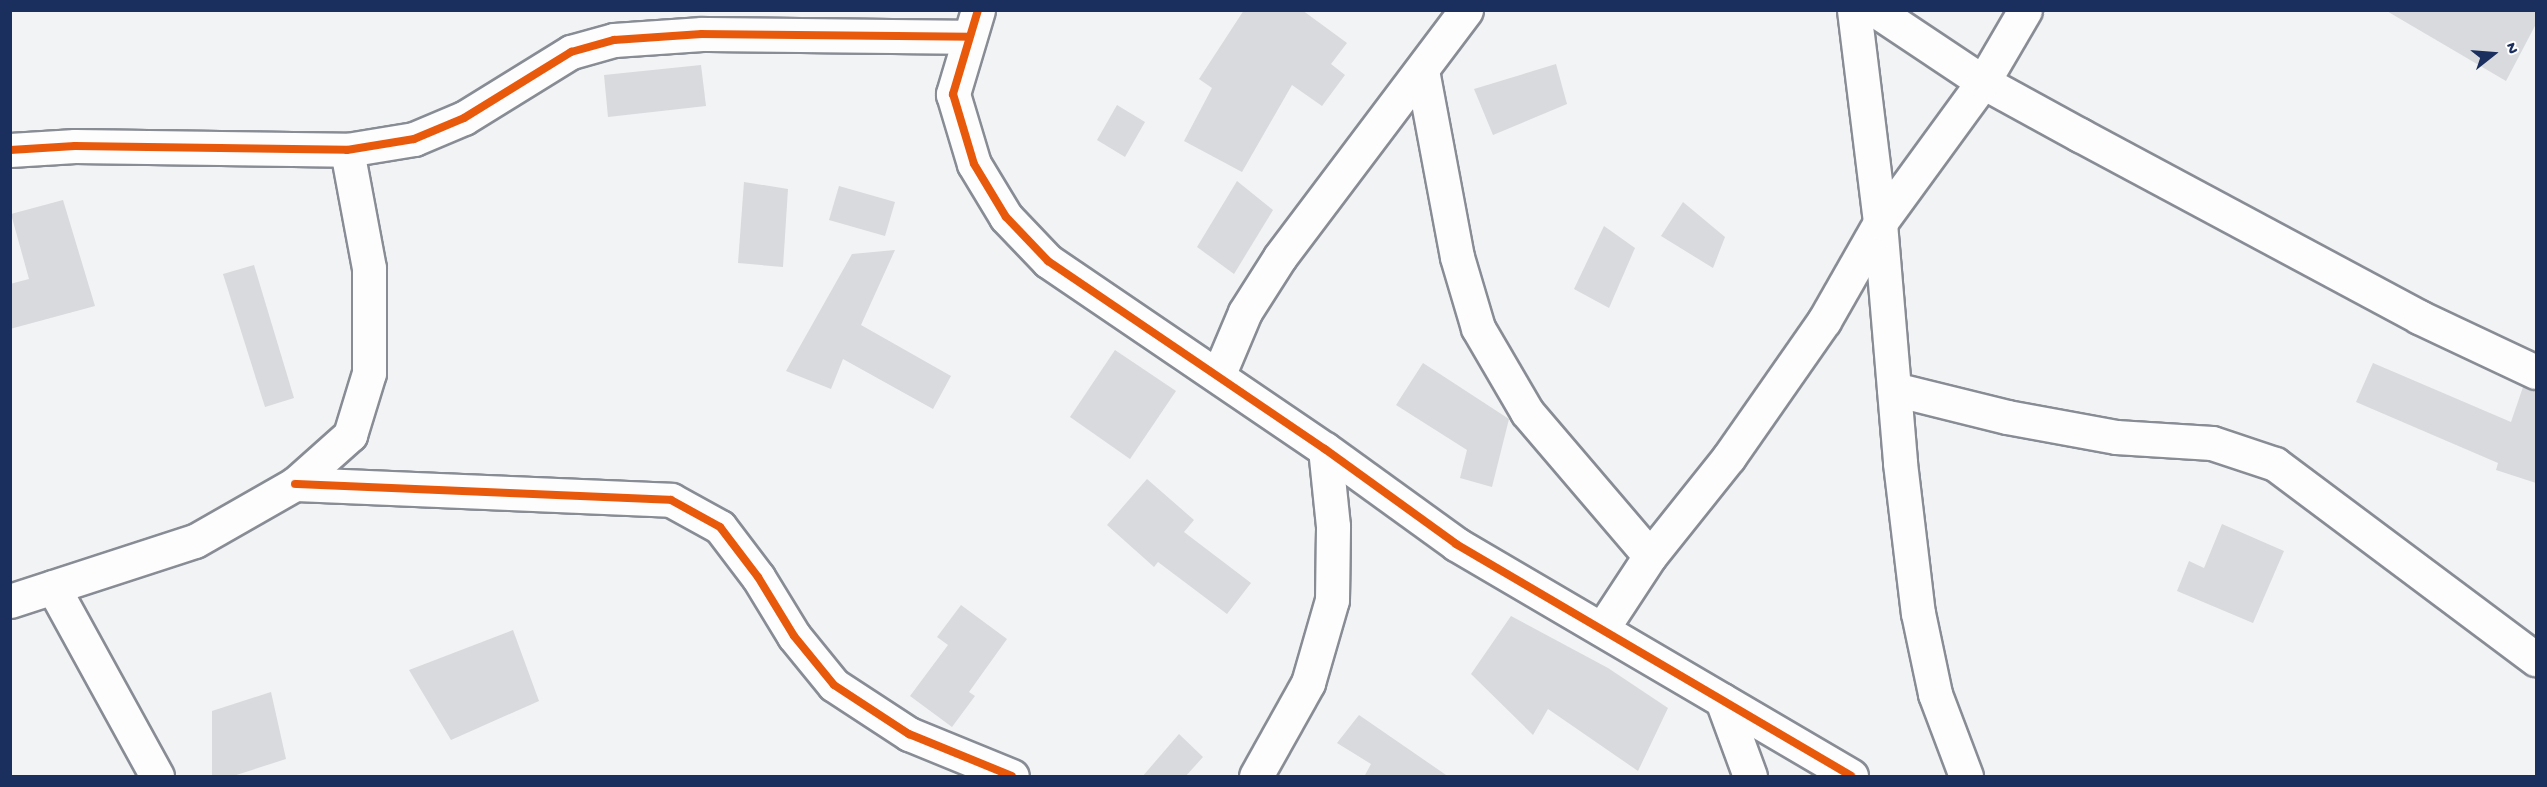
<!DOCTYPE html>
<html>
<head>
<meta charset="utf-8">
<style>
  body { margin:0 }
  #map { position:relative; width:2547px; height:787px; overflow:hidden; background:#f2f3f4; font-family:"Gochi Hand",sans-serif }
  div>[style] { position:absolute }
  .building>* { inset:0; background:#d8dadd }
  .roads { filter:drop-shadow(2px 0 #888c95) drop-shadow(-2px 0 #888c95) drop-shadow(0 2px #888c95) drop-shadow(0 -2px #888c95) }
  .minor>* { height:33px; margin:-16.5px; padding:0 16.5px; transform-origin:16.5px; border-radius:16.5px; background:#fdfdfd }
  .cycleway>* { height:8px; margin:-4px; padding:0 4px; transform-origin:4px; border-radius:4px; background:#e8590c }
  span { translate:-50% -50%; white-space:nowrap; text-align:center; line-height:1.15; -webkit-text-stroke:5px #fff; paint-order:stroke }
  .frame { position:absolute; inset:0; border:12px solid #1b2f5e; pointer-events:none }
  .north { position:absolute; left:2463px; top:24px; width:60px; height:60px; -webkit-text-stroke:4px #fff; paint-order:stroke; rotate:73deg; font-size:16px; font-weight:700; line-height:24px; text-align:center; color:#1b2f5e }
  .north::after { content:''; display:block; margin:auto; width:21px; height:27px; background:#1b2f5e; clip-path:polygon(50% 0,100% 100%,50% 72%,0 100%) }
</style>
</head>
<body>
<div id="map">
  <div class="building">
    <div style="clip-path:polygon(1244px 10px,1302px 10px,1347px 43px,1331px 64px,1345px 75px,1322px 106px,1292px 85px,1242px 172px,1184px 141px,1212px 88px,1199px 79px)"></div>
    <div style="clip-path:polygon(2385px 10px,2536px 10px,2536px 24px,2506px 81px)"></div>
    <div style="clip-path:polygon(1556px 64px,1567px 104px,1493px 135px,1474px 89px)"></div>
    <div style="clip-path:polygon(701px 65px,706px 106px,608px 117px,604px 75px)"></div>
    <div style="clip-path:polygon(1117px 105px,1145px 122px,1125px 157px,1097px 140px)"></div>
    <div style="clip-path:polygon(1237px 181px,1273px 210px,1234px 274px,1197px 247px)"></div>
    <div style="clip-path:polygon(744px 182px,788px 189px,783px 267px,738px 263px)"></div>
    <div style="clip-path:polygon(839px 186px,895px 202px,885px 236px,829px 220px)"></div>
    <div style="clip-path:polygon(63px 200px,95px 306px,10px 329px,10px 284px,29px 279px,11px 214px)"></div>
    <div style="clip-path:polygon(1683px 202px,1725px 237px,1713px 268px,1661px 236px)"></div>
    <div style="clip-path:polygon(1604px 226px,1635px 248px,1609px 308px,1574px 289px)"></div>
    <div style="clip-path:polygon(895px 250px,861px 325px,951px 376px,933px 409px,843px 359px,831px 389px,786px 371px,852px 254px)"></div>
    <div style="clip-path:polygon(254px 265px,294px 398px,265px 407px,223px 274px)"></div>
    <div style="clip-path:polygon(1115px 350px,1176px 391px,1130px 459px,1070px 417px)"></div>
    <div style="clip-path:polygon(1423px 363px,1509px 419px,1492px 487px,1460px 478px,1467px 450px,1396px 405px)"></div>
    <div style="clip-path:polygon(2373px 363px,2511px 422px,2523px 387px,2536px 391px,2536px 483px,2496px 470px,2498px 463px,2356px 402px)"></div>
    <div style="clip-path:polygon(1147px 479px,1194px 520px,1184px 532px,1251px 583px,1227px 614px,1158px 562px,1154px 567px,1107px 525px)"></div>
    <div style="clip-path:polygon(2222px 524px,2284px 551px,2253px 623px,2177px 591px,2189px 561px,2204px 568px)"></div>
    <div style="clip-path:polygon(961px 605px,1007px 639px,969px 692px,975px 696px,952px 727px,910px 696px,948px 645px,937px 637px)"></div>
    <div style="clip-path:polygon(1511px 616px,1608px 668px,1668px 708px,1638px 771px,1548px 709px,1533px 735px,1471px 674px)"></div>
    <div style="clip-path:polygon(513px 630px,539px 701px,451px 740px,409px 670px)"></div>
    <div style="clip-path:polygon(271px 692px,286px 759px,230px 777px,212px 777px,212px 711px)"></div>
    <div style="clip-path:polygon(1359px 715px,1449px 777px,1364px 777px,1371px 764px,1337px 743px)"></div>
    <div style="clip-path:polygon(1179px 734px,1203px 757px,1185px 777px,1142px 777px)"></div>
  </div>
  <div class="roads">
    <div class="minor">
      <div style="left:978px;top:10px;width:88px;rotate:106.6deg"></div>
      <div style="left:953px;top:94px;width:73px;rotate:73.3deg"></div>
      <div style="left:974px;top:164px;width:62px;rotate:58.9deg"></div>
      <div style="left:1006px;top:217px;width:61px;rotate:46.3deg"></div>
      <div style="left:1048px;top:261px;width:335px;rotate:34.2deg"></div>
      <div style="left:1325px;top:449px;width:162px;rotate:35.9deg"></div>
      <div style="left:1456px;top:544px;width:458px;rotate:30.4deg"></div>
      <div style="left:1854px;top:10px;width:215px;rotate:83deg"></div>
      <div style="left:1880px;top:223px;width:241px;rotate:85.2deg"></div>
      <div style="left:1900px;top:463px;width:151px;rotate:83.2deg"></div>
      <div style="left:1918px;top:613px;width:83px;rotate:78.1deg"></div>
      <div style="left:1935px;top:694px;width:88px;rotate:69.3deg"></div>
      <div style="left:1875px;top:10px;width:130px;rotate:33.7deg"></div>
      <div style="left:1983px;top:82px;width:111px;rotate:28.7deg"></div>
      <div style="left:2080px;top:135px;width:385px;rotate:28.2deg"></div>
      <div style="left:2419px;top:317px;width:129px;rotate:25.2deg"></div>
      <div style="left:1422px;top:70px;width:190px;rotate:79.4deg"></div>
      <div style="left:1457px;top:257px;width:74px;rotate:73.5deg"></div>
      <div style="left:1478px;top:328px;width:97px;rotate:59.7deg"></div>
      <div style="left:1527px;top:412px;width:189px;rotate:49.5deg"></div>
      <div style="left:10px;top:150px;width:65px;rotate:-3.5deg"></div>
      <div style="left:75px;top:146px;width:272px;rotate:0.8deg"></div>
      <div style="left:347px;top:150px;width:68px;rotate:-9.3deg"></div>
      <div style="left:414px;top:139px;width:54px;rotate:-22.8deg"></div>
      <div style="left:464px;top:118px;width:126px;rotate:-31.7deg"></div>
      <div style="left:571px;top:52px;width:45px;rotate:-15.6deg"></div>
      <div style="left:614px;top:40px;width:88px;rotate:-3.9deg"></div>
      <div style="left:702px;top:34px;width:265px;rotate:0.6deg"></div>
      <div style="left:1218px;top:376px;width:69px;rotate:-67.1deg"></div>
      <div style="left:1245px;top:312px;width:65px;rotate:-57.5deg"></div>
      <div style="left:1280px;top:257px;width:309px;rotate:-53deg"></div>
      <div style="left:1894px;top:389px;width:116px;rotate:13.9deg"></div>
      <div style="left:2007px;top:417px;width:111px;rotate:10.4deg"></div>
      <div style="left:2116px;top:437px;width:96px;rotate:3.6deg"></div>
      <div style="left:2212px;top:443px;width:66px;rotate:18.4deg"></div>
      <div style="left:2275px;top:464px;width:326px;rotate:36.8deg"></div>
      <div style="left:295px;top:484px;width:376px;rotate:2.4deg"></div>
      <div style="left:671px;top:500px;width:56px;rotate:28.9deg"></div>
      <div style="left:720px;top:527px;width:63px;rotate:52.8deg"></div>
      <div style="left:758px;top:577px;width:69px;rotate:58.6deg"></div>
      <div style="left:794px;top:636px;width:63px;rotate:50.8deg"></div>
      <div style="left:834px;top:685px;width:90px;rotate:33.2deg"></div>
      <div style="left:909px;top:734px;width:111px;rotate:22.2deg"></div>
      <div style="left:53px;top:587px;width:216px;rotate:61.2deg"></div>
      <div style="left:10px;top:601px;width:194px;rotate:-18deg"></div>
      <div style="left:195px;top:541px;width:115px;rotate:-29.7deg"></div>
      <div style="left:295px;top:484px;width:74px;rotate:-41.7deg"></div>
      <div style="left:350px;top:435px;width:65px;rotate:-73deg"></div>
      <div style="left:369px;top:373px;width:105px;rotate:-90deg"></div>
      <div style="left:369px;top:268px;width:120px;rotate:-100.6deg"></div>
      <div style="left:1602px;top:629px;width:87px;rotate:-56.7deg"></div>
      <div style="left:1650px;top:556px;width:127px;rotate:-51.4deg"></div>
      <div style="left:1729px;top:457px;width:166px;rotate:-55.1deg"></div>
      <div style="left:1824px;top:321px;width:113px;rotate:-60.3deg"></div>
      <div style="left:1880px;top:223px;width:175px;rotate:-53.9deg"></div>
      <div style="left:1983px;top:82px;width:83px;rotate:-59.7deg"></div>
      <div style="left:1722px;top:700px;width:81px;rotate:69.8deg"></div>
      <div style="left:1256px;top:776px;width:107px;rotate:-60.8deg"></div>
      <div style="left:1308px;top:683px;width:86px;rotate:-73.9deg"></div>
      <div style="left:1332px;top:600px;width:74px;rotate:-89.2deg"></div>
      <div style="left:1333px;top:526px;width:77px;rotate:-95.9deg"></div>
    </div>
  </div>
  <div class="cycleway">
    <div style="left:978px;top:10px;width:88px;rotate:106.6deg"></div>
    <div style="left:953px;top:94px;width:73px;rotate:73.3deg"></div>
    <div style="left:974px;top:164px;width:62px;rotate:58.9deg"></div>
    <div style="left:1006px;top:217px;width:61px;rotate:46.3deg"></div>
    <div style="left:1048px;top:261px;width:335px;rotate:34.2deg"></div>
    <div style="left:1325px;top:449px;width:162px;rotate:35.9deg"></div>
    <div style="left:1456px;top:544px;width:458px;rotate:30.4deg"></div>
    <div style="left:10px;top:150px;width:65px;rotate:-3.5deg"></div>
    <div style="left:75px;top:146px;width:272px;rotate:0.8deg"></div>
    <div style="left:347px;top:150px;width:68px;rotate:-9.3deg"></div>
    <div style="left:414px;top:139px;width:54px;rotate:-22.8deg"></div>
    <div style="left:464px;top:118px;width:126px;rotate:-31.7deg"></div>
    <div style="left:571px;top:52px;width:45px;rotate:-15.6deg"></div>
    <div style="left:614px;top:40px;width:88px;rotate:-3.9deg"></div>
    <div style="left:702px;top:34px;width:265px;rotate:0.6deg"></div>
    <div style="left:295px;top:484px;width:376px;rotate:2.4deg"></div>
    <div style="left:671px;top:500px;width:56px;rotate:28.9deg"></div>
    <div style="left:720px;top:527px;width:63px;rotate:52.8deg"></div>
    <div style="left:758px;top:577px;width:69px;rotate:58.6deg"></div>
    <div style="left:794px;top:636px;width:63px;rotate:50.8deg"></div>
    <div style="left:834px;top:685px;width:90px;rotate:33.2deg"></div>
    <div style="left:909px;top:734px;width:111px;rotate:22.2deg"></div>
  </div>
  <div class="frame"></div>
  <div class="north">N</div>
</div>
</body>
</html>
